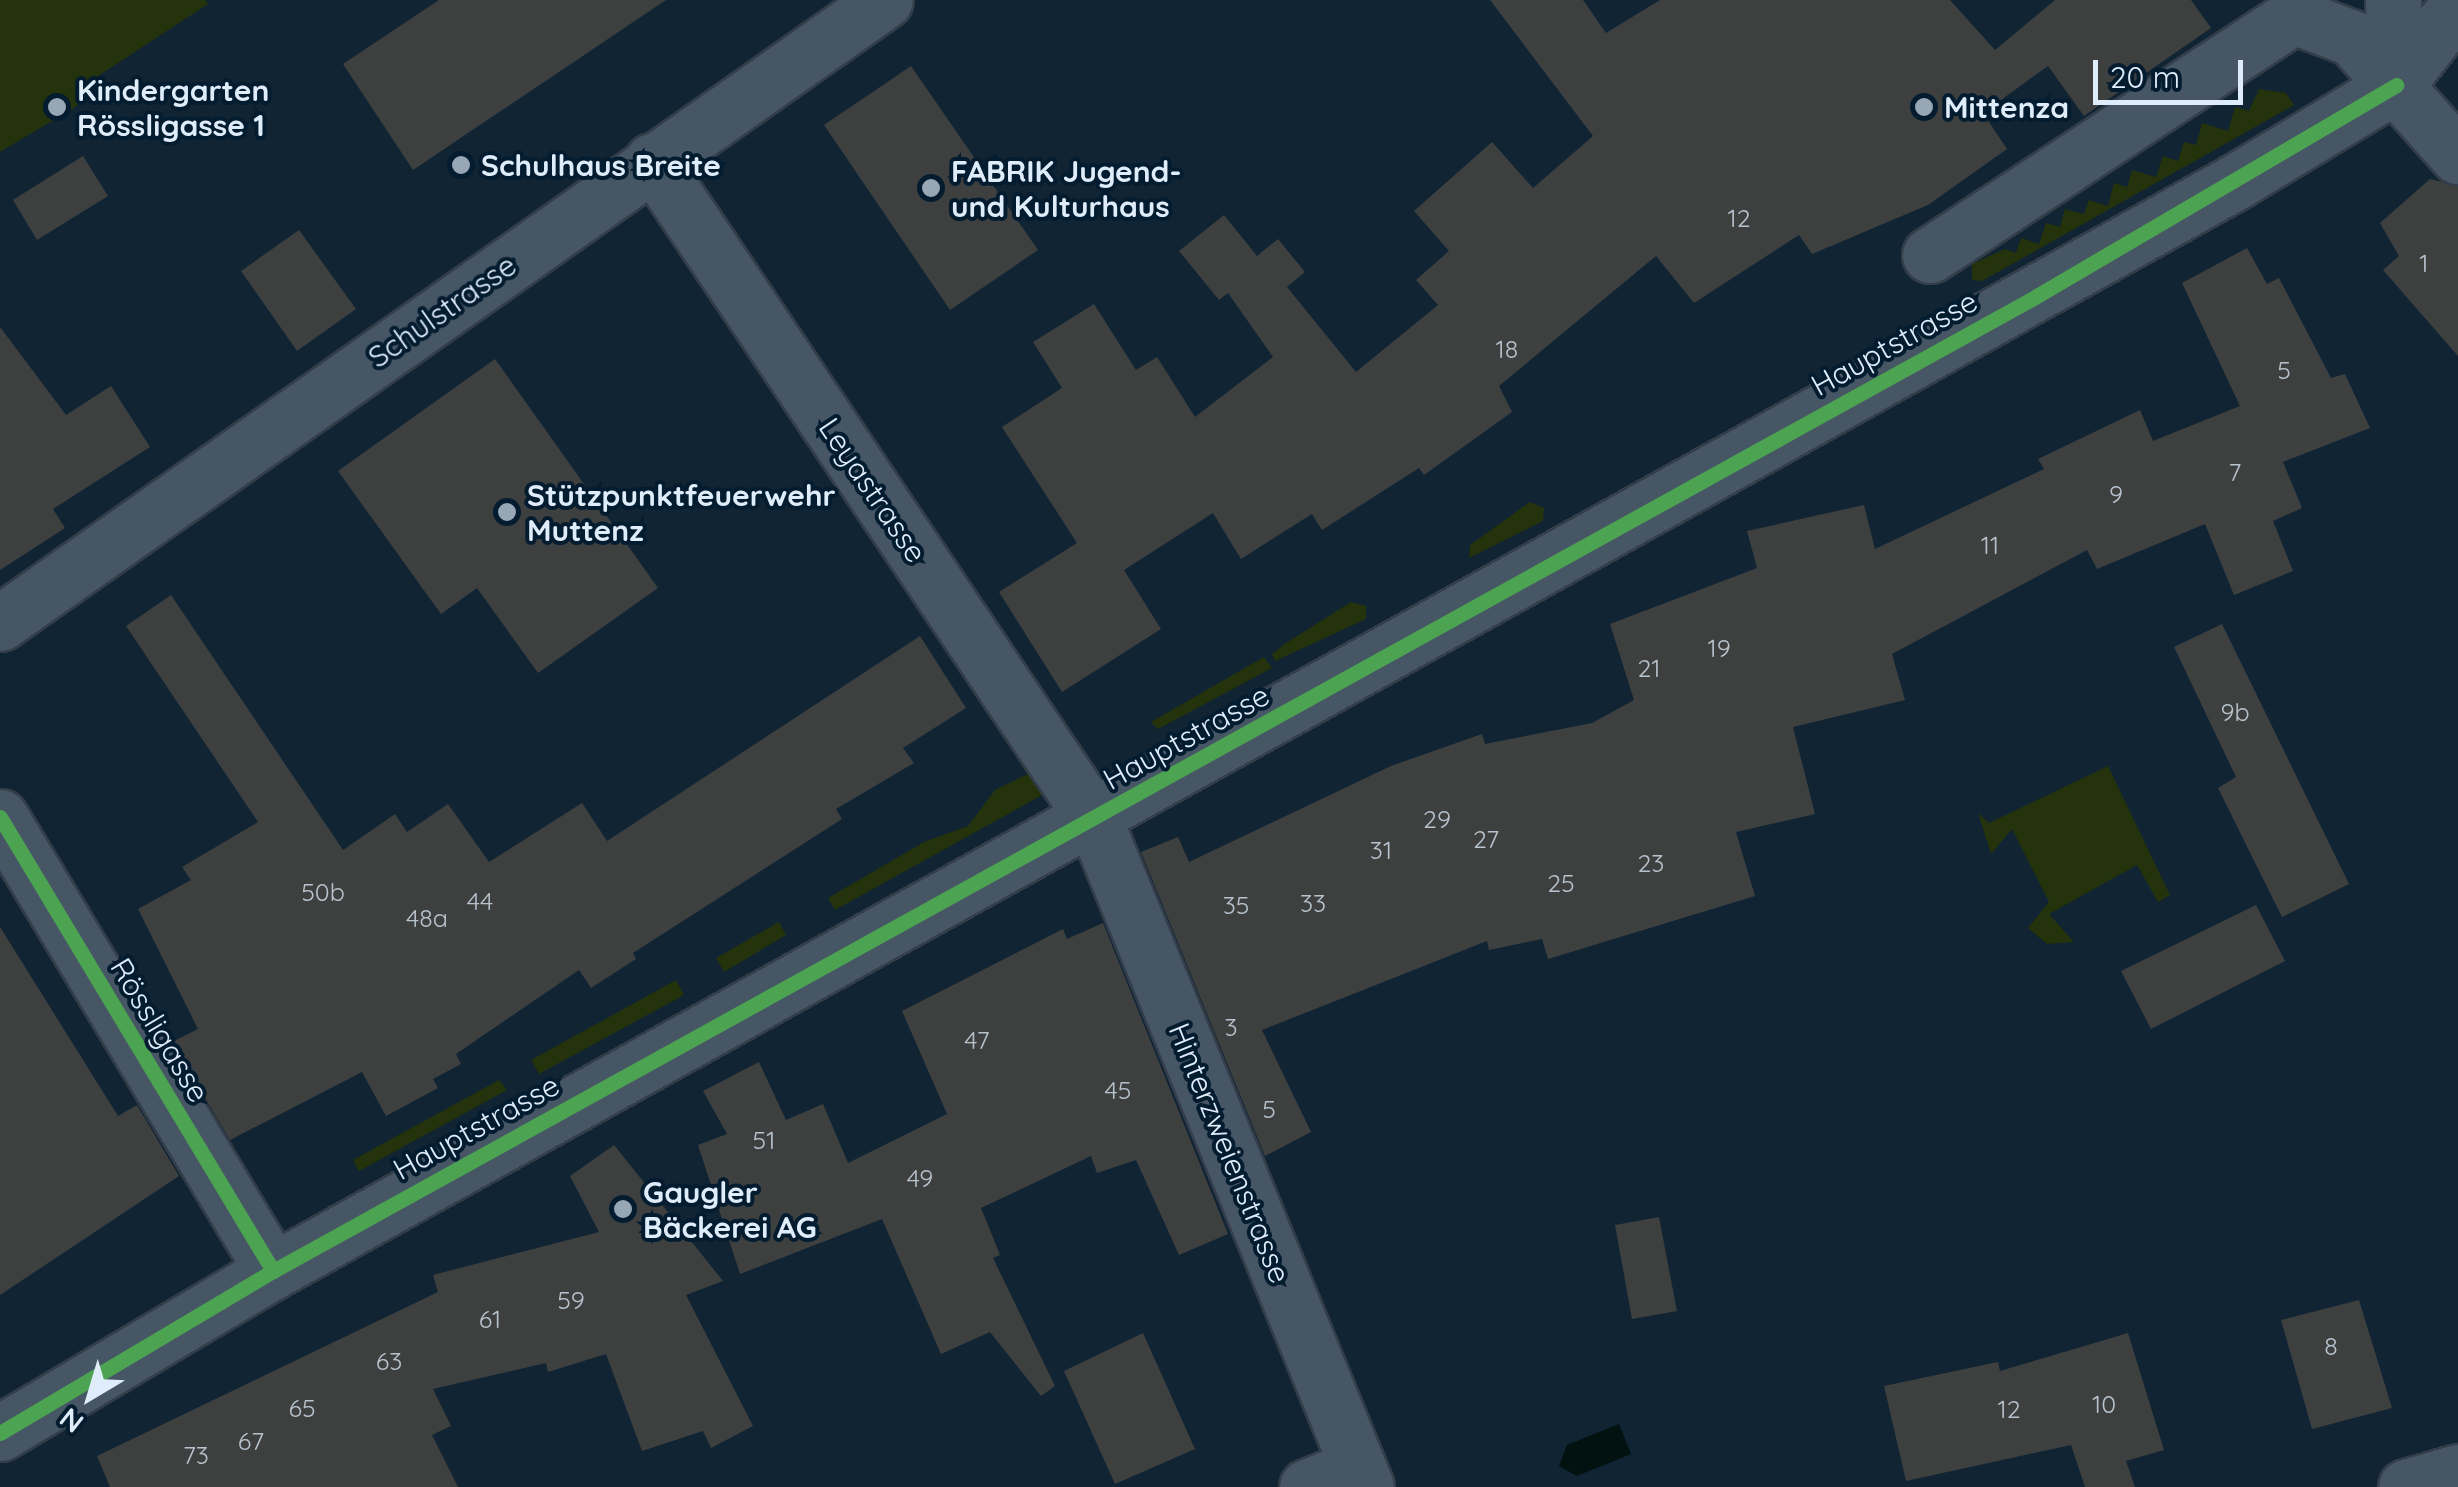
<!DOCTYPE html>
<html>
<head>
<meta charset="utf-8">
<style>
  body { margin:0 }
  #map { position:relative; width:2458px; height:1487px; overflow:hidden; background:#102433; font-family:Quicksand,sans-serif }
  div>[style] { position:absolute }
  .green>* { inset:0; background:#24330c }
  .water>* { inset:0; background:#011211 }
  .building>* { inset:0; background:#3e4040 }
  .roads { filter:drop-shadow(2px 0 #333e4a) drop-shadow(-2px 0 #333e4a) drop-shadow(0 2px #333e4a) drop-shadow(0 -2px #333e4a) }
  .minor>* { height:55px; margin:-27.5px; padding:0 27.5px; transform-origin:27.5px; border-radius:27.5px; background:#465664 }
  .cycleway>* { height:15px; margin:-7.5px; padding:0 7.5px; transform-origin:7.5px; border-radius:7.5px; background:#4ca352 }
  .dots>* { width:28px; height:28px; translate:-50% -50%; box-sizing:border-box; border:5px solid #041c2f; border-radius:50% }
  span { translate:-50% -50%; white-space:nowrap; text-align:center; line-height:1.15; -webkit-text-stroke:8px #041c2f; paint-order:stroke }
  .number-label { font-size:25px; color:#b7c2cc }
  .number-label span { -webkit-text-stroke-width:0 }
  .poi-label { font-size:30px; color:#dfedfb; font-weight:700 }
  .left { translate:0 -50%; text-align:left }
  .street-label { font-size:30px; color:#dfedfb }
  .north { position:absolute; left:40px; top:1347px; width:100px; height:100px; -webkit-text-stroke:8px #041c2f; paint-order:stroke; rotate:218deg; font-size:28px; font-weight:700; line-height:40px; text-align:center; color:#dfedfb }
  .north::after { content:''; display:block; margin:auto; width:35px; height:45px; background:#dfedfb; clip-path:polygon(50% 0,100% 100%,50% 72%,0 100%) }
  .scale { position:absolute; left:2093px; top:60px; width:150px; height:45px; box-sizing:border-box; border:5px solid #dfedfb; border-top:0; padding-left:12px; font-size:30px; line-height:35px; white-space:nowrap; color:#dfedfb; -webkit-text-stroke:8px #041c2f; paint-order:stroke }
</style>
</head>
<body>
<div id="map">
  <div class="green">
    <div style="clip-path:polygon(0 0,205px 0,208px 4px,83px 86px,77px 106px,0 152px)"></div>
    <div style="clip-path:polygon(2259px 89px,2286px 93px,2294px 105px,1982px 281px,1972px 280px,1972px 264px,2005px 249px,2016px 253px,2021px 238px,2039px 244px,2046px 223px,2060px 227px,2065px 209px,2084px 214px,2089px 200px,2108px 206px,2114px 183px,2127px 187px,2132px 170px,2156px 177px,2163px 156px,2178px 161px,2184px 142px,2196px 145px,2202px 123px,2228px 131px,2235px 107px,2249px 111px)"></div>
    <div style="clip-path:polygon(1530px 502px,1544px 508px,1543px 521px,1469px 558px,1470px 545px)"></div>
    <div style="clip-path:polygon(1351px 602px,1366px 606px,1366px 619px,1275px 661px,1272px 654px,1286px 643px)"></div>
    <div style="clip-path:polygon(1264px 657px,1272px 668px,1158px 729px,1151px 722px)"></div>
    <div style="clip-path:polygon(2108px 766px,2170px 895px,2158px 902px,2137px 865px,2049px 914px,2074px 942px,2047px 944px,2028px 928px,2049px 902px,2012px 829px,1991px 854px,1978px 813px,1989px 823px)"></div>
    <div style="clip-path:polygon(1030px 773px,1044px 774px,1053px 789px,835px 910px,828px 898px,924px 842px,968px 826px,995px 790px)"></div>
    <div style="clip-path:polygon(779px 922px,786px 935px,724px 972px,716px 958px)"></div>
    <div style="clip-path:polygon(676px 980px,684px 995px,539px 1074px,531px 1060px)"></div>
    <div style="clip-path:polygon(499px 1080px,507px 1090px,359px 1171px,353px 1160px)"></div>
  </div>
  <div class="water">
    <div style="clip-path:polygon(1619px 1424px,1631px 1454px,1577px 1476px,1559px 1466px,1567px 1445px)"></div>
  </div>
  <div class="building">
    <div style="clip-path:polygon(439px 0,666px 0,413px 170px,343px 64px)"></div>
    <div style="clip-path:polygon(1490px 0,1583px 0,1606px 33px,1660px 0,1950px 0,1995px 50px,2055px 0,2191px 0,2211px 28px,2084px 116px,2048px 66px,1983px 113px,2007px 149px,1928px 205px,1812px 254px,1799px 235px,1694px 303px,1656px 256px,1499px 386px,1512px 412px,1424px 475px,1419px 468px,1322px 530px,1312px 514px,1241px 559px,1213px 513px,1124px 570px,1161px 629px,1062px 692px,999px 592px,1077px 543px,1002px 427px,1062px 388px,1033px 342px,1094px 304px,1136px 370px,1157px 357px,1195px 417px,1273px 357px,1228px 293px,1219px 300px,1179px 251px,1224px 215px,1257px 256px,1278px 239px,1305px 272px,1287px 287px,1356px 372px,1438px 305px,1416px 280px,1449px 251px,1414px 211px,1492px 142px,1533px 188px,1593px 136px)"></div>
    <div style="clip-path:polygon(911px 66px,1038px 250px,950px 310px,824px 125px)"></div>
    <div style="clip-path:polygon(83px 156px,108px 196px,37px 240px,13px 200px)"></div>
    <div style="clip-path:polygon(2430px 179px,2458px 186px,2458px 356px,2383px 270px,2399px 256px,2380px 223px)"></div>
    <div style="clip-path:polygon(299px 230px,356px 309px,297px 351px,241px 271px)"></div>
    <div style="clip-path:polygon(2247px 248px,2267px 284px,2279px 278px,2331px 378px,2345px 374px,2370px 428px,2283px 462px,2302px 508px,2273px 521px,2293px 571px,2234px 595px,2205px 524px,2097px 569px,2087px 550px,1892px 654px,1905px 700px,1793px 727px,1815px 814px,1736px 832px,1755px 896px,1548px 959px,1542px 939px,1489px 950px,1487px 941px,1262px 1030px,1311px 1132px,1265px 1156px,1141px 852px,1178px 837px,1189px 862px,1391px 766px,1482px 734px,1485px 744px,1592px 723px,1634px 700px,1610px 624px,1757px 568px,1747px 531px,1864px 505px,1875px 549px,2044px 469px,2038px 459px,2140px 410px,2153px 441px,2240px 406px,2182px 283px)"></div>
    <div style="clip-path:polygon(0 327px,66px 415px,111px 386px,150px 447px,53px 509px,65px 528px,0 570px)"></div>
    <div style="clip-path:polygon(495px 359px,658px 588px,538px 673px,477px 588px,441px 614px,338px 471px)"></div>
    <div style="clip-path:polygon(171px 595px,343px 850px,395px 814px,407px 832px,448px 804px,489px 862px,582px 803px,607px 841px,920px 636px,966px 708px,903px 748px,914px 763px,836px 809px,842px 819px,633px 953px,636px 959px,591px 988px,579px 970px,456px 1054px,461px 1064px,433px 1079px,438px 1088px,386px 1116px,362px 1072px,230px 1140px,172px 1042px,198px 1029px,138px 909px,191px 880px,182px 867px,258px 822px,126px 626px)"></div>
    <div style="clip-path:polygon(2222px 624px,2349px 884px,2282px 917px,2218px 788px,2236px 777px,2174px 647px)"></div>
    <div style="clip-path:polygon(2256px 905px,2285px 961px,2151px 1029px,2121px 971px)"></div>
    <div style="clip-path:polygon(1103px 923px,1228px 1234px,1179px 1255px,1136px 1160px,1097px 1173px,1091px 1156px,981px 1208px,1000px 1255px,993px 1258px,1055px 1386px,1041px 1396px,990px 1332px,941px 1354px,882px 1219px,740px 1274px,698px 1145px,727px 1134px,703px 1091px,759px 1062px,786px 1120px,823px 1104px,848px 1163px,947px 1114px,902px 1011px,1063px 929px,1067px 939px)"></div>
    <div style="clip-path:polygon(0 927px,118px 1116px,137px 1105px,179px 1176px,0 1295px)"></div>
    <div style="clip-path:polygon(614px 1145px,723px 1281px,686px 1295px,753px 1426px,711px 1448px,703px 1431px,642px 1451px,606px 1354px,548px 1372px,546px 1363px,433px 1389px,451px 1426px,432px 1435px,458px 1487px,110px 1487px,97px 1456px,438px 1292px,433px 1275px,599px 1232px,570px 1176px)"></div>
    <div style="clip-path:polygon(1659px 1217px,1677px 1311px,1632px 1319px,1615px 1225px)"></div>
    <div style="clip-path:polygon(2359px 1300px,2392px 1408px,2312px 1429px,2281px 1320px)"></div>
    <div style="clip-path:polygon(1143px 1333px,1195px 1449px,1115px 1484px,1064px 1371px)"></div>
    <div style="clip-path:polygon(2128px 1333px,2164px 1450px,2126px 1461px,2135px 1487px,2085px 1487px,2071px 1445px,1906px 1481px,1884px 1386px,1998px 1362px,2000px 1371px)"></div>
  </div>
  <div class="roads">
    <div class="minor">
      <div style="left:2393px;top:0;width:85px;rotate:88deg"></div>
      <div style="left:652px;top:161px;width:793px;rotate:56.11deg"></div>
      <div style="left:1094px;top:819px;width:721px;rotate:67.84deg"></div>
      <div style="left:1930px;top:255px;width:435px;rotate:-33.3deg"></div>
      <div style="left:2294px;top:16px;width:62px;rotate:20.8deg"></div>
      <div style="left:2352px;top:38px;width:159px;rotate:48.1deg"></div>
      <div style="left:0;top:623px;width:1082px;rotate:-35.14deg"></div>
      <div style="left:0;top:817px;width:530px;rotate:58.98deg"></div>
      <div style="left:0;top:1433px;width:317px;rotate:-30.7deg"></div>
      <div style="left:273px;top:1271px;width:2244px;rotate:-29.03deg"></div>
      <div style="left:2235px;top:182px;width:188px;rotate:-31.1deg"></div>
      <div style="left:2396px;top:85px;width:101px;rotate:-52.2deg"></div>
      <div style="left:1307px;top:1487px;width:55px;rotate:-22.4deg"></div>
      <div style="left:2406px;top:1487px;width:54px;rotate:-16.1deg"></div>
    </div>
  </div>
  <div class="cycleway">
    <div style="left:0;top:817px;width:530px;rotate:58.98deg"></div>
    <div style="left:0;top:1433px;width:317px;rotate:-30.7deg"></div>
    <div style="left:273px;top:1271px;width:2013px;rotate:-28.93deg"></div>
    <div style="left:2035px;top:297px;width:419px;rotate:-30.4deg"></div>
  </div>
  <div class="dots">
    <div style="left:57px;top:107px;background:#97a7b5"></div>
    <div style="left:1924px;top:107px;background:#97a7b5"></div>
    <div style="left:461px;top:165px;background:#97a7b5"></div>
    <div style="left:931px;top:188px;background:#97a7b5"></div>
    <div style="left:507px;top:512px;background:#97a7b5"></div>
    <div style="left:623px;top:1209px;background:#97a7b5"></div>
  </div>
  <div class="number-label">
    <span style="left:1739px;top:218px">12</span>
    <span style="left:2424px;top:263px">1</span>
    <span style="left:1507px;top:349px">18</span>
    <span style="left:2284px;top:370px">5</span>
    <span style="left:2235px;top:472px">7</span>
    <span style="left:2116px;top:494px">9</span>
    <span style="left:1990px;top:545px">11</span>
    <span style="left:1719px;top:648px">19</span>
    <span style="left:1649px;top:668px">21</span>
    <span style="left:2235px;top:712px">9b</span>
    <span style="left:1437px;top:819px">29</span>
    <span style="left:1486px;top:839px">27</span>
    <span style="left:1381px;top:850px">31</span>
    <span style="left:1651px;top:863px">23</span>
    <span style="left:1561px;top:883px">25</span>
    <span style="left:323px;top:892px">50b</span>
    <span style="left:480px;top:901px">44</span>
    <span style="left:1313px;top:903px">33</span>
    <span style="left:1236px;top:905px">35</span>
    <span style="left:427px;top:918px">48a</span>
    <span style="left:1231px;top:1027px">3</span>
    <span style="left:977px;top:1040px">47</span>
    <span style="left:1118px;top:1090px">45</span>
    <span style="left:1269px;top:1109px">5</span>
    <span style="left:764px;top:1140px">51</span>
    <span style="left:920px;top:1178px">49</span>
    <span style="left:571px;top:1300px">59</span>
    <span style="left:490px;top:1319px">61</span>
    <span style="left:2331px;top:1346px">8</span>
    <span style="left:389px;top:1361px">63</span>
    <span style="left:2104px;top:1404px">10</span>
    <span style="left:302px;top:1408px">65</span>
    <span style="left:2009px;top:1409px">12</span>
    <span style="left:251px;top:1441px">67</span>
    <span style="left:196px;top:1455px">73</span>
  </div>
  <div class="poi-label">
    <span class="left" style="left:77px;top:107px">Kindergarten<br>Rössligasse 1</span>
    <span class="left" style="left:1944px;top:107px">Mittenza</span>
    <span class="left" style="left:481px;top:165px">Schulhaus Breite</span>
    <span class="left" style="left:951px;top:188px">FABRIK Jugend-<br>und Kulturhaus</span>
    <span class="left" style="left:527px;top:512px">Stützpunktfeuerwehr<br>Muttenz</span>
    <span class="left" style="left:643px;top:1209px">Gaugler<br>Bäckerei AG</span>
  </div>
  <div class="street-label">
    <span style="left:442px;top:311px;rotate:-35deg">Schulstrasse</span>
    <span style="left:1894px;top:343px;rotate:-29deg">Hauptstrasse</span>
    <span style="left:873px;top:490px;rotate:56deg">Leyastrasse</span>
    <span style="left:1186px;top:737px;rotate:-29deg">Hauptstrasse</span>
    <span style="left:160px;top:1030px;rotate:59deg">Rössligasse</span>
    <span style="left:476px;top:1127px;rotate:-29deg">Hauptstrasse</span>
    <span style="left:1230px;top:1153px;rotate:68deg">Hinterzweienstrasse</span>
  </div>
  <div class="north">N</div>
  <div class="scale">20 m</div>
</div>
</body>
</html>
